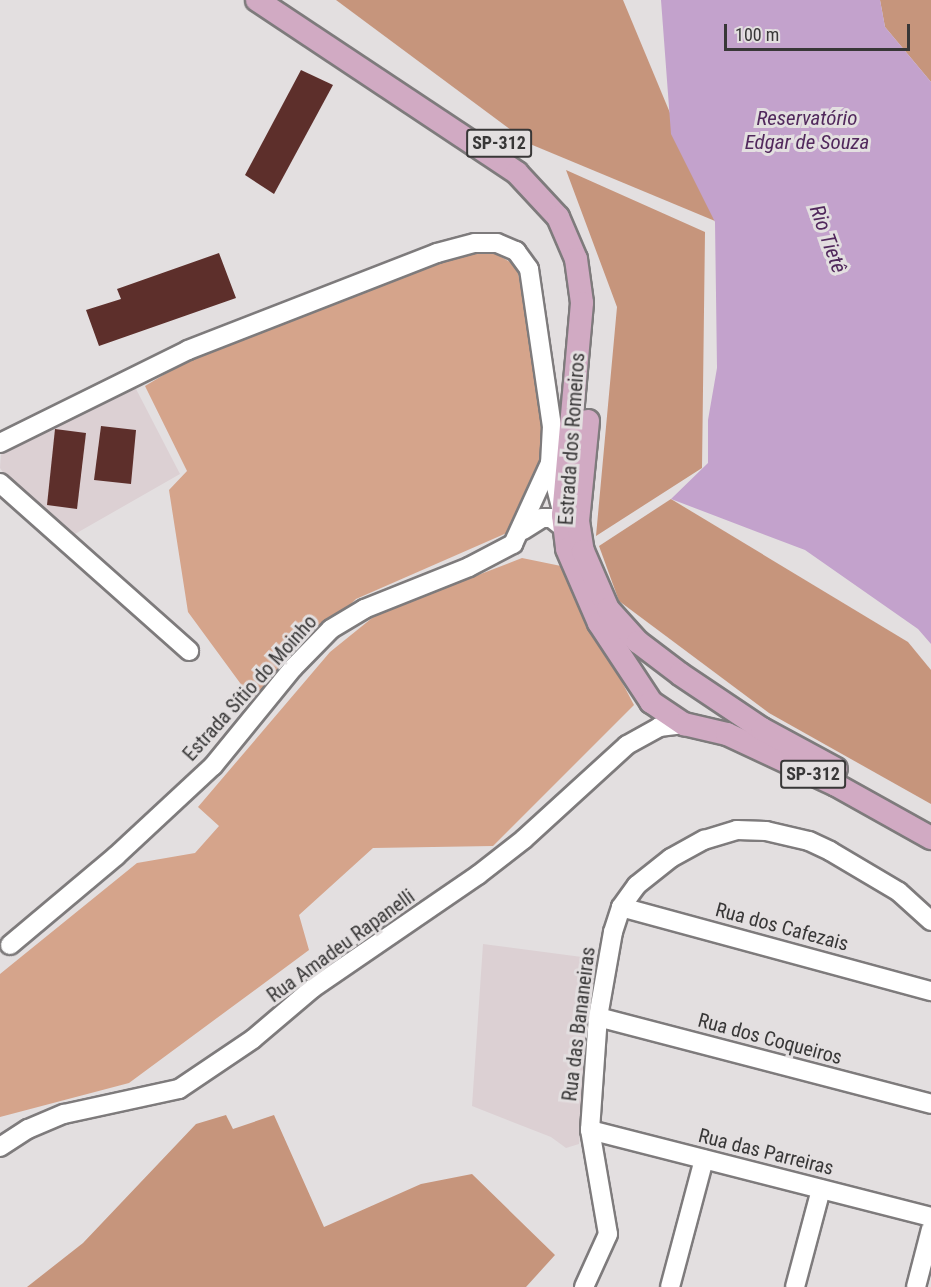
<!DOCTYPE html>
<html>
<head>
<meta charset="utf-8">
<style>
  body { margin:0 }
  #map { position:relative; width:931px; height:1287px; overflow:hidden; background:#e3dfe0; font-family:"Roboto Condensed",sans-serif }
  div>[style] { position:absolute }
  .built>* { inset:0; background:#dcd0d3 }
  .green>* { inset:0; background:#d5a48b }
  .forest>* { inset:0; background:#c6957c }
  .water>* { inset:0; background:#c3a2cc }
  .building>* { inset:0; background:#5d2f2b }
  .roads { filter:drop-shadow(2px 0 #7e7b7c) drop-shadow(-2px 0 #7e7b7c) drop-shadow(0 2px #7e7b7c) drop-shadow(0 -2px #7e7b7c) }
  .minor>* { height:18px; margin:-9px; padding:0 9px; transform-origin:9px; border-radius:9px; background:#fff }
  .major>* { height:22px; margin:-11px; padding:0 11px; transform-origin:11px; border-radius:11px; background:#d1aac3 }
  span { translate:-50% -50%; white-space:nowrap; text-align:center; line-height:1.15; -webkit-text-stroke:6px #e3dfe0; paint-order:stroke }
  .shield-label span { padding:2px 4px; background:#e3dfe0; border:2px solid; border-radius:4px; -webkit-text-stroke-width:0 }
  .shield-label { font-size:18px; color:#383737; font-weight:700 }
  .street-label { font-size:20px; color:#383737 }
  .water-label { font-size:21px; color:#51285c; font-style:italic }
  .scale { position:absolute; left:724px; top:24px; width:186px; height:27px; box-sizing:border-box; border:3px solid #383737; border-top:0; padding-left:8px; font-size:18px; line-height:21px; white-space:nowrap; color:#383737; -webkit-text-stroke:4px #e3dfe0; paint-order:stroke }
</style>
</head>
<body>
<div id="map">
  <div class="built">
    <div style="clip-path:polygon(135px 387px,180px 474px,75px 534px,6px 477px,0 468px,1px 453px)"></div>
    <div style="clip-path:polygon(483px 944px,597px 959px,579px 1144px,566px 1148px,551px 1137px,472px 1106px)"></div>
  </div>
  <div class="green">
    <div style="clip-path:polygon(489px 250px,517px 266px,550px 463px,509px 532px,356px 599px,254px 702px,188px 612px,169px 490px,187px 471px,145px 386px,197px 355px,437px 261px)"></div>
    <div style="clip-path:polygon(522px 558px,561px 566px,634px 705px,493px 846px,373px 848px,299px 915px,309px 950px,129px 1083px,0 1117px,0 974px,137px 863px,195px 853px,219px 826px,198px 807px,330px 652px,377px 614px)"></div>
  </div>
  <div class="forest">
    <div style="clip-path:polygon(336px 0,623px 0,715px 221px,530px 144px)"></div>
    <div style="clip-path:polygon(880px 0,931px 0,931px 82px,885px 27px)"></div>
    <div style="clip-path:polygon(566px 170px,705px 232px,702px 468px,596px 536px,617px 307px)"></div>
    <div style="clip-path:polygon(671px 499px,908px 642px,931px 670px,931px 804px,769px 713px,619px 601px,599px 546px)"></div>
    <div style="clip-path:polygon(226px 1115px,233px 1129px,274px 1115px,324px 1227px,421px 1184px,472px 1174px,555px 1255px,526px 1287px,27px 1287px,83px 1243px,196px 1124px)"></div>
  </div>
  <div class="water">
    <div style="clip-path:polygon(661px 0,880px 0,885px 27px,931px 82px,931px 644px,918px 629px,805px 550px,671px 499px,708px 463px,708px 420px,717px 368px,715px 222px,671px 134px)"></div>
  </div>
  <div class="building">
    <div style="clip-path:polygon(301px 70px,333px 85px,274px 194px,245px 175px)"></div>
    <div style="clip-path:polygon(219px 253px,236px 298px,99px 346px,86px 310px,121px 299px,117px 289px)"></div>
    <div style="clip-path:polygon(101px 426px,136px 430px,131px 484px,94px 480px)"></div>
    <div style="clip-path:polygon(55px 429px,86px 433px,77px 509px,47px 505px)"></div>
  </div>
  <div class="roads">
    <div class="minor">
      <div style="left:0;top:443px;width:210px;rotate:-26.3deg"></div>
      <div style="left:188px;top:350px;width:267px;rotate:-21.3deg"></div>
      <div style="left:437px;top:253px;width:39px;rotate:-15deg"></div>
      <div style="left:475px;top:243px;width:22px"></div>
      <div style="left:497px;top:243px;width:21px;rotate:23deg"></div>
      <div style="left:516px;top:251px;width:22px;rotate:54deg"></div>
      <div style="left:529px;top:269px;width:159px;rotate:81.7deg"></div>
      <div style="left:552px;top:426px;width:37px;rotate:93deg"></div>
      <div style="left:550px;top:463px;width:45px;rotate:76deg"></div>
      <div style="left:0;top:483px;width:253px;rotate:41.6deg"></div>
      <div style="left:523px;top:530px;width:22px;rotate:-32deg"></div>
      <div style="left:542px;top:518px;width:9px"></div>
      <div style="left:551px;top:518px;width:16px;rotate:38deg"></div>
      <div style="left:621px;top:907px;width:321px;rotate:15.2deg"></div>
      <div style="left:10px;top:945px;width:138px;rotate:-40deg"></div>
      <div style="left:116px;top:856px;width:132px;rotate:-42.9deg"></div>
      <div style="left:213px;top:766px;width:127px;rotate:-50.8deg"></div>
      <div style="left:293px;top:668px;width:54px;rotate:-45.7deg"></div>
      <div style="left:331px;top:629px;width:39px;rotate:-31deg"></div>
      <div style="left:364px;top:609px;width:113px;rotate:-21.8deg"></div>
      <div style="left:469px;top:567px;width:50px;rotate:-27.6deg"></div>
      <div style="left:513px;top:544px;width:89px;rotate:-65.4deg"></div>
      <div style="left:598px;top:1017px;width:344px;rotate:14.6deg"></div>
      <div style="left:590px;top:1130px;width:352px;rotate:14.3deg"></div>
      <div style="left:0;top:1147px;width:33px;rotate:-33deg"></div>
      <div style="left:28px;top:1129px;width:39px;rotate:-23deg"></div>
      <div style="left:64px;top:1114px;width:118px;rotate:-12.3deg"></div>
      <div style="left:179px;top:1089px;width:89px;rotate:-34deg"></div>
      <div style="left:253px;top:1039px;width:79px;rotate:-40.4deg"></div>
      <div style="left:313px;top:988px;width:200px;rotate:-34.4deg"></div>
      <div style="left:478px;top:875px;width:58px;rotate:-38deg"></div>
      <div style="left:524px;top:839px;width:139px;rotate:-42.4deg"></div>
      <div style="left:627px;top:745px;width:37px;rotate:-29deg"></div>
      <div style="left:659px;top:727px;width:25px;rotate:-7deg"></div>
      <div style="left:584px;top:1287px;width:58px;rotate:-65.6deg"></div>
      <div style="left:608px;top:1234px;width:106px;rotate:-99.8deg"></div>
      <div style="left:590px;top:1130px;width:113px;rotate:-86deg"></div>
      <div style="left:598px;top:1017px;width:86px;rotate:-80deg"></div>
      <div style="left:613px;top:932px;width:26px;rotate:-72deg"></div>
      <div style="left:621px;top:907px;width:27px;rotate:-54deg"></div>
      <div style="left:637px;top:885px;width:43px;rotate:-38.5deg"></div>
      <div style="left:671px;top:858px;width:38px;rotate:-29deg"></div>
      <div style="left:704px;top:840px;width:34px;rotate:-17deg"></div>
      <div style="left:737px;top:830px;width:29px;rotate:2deg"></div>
      <div style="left:766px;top:831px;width:44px;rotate:13.1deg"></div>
      <div style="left:809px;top:841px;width:23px;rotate:25deg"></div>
      <div style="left:830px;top:851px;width:80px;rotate:30.7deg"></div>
      <div style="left:899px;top:892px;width:43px;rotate:42.2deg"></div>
      <div style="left:670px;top:1287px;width:132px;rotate:-75.1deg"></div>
      <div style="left:795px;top:1287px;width:101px;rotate:-75.1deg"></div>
      <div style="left:916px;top:1287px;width:60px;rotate:-75.5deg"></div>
    </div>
    <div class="major">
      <div style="left:257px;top:0;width:312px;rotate:33.6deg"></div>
      <div style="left:517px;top:173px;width:60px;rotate:47deg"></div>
      <div style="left:558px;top:217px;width:46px;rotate:66.8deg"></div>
      <div style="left:576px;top:259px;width:44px;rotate:82.2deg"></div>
      <div style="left:582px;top:303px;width:213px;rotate:95.1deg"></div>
      <div style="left:563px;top:515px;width:34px;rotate:83deg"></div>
      <div style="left:567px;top:549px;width:81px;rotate:66.6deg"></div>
      <div style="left:599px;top:623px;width:95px;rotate:56.6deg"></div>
      <div style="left:651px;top:702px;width:40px;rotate:34deg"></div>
      <div style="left:684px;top:724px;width:44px;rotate:13.1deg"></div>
      <div style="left:727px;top:734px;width:120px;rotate:25.1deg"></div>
      <div style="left:836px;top:785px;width:109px;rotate:29.2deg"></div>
      <div style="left:588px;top:421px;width:100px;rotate:95.7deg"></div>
      <div style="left:578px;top:521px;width:30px;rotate:81deg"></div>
      <div style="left:583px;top:551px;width:63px;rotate:66.7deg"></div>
      <div style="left:608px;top:609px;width:45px;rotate:47.7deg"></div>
      <div style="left:638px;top:642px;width:53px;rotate:37.3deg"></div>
      <div style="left:680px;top:674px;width:99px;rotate:33.9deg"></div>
      <div style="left:762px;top:729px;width:84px;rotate:28.4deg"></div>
    </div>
  </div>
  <div class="shield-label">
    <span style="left:499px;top:143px">SP-312</span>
    <span style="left:813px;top:774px">SP-312</span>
  </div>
  <div class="street-label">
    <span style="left:572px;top:439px;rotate:-86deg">Estrada dos Romeiros</span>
    <span style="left:250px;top:688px;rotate:-48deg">Estrada Sítio do Moinho</span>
    <span style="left:782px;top:927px;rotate:15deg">Rua dos Cafezais</span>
    <span style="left:341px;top:946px;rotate:-36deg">Rua Amadeu Rapanelli</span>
    <span style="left:579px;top:1024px;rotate:-83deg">Rua das Bananeiras</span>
    <span style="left:770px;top:1039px;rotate:15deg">Rua dos Coqueiros</span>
    <span style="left:766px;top:1152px;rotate:14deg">Rua das Parreiras</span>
  </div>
  <div class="water-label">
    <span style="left:807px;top:130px">Reservatório<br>Edgar de Souza</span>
    <span style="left:828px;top:239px;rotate:70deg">Rio Tietê</span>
  </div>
  <div class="scale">100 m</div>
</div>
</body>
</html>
